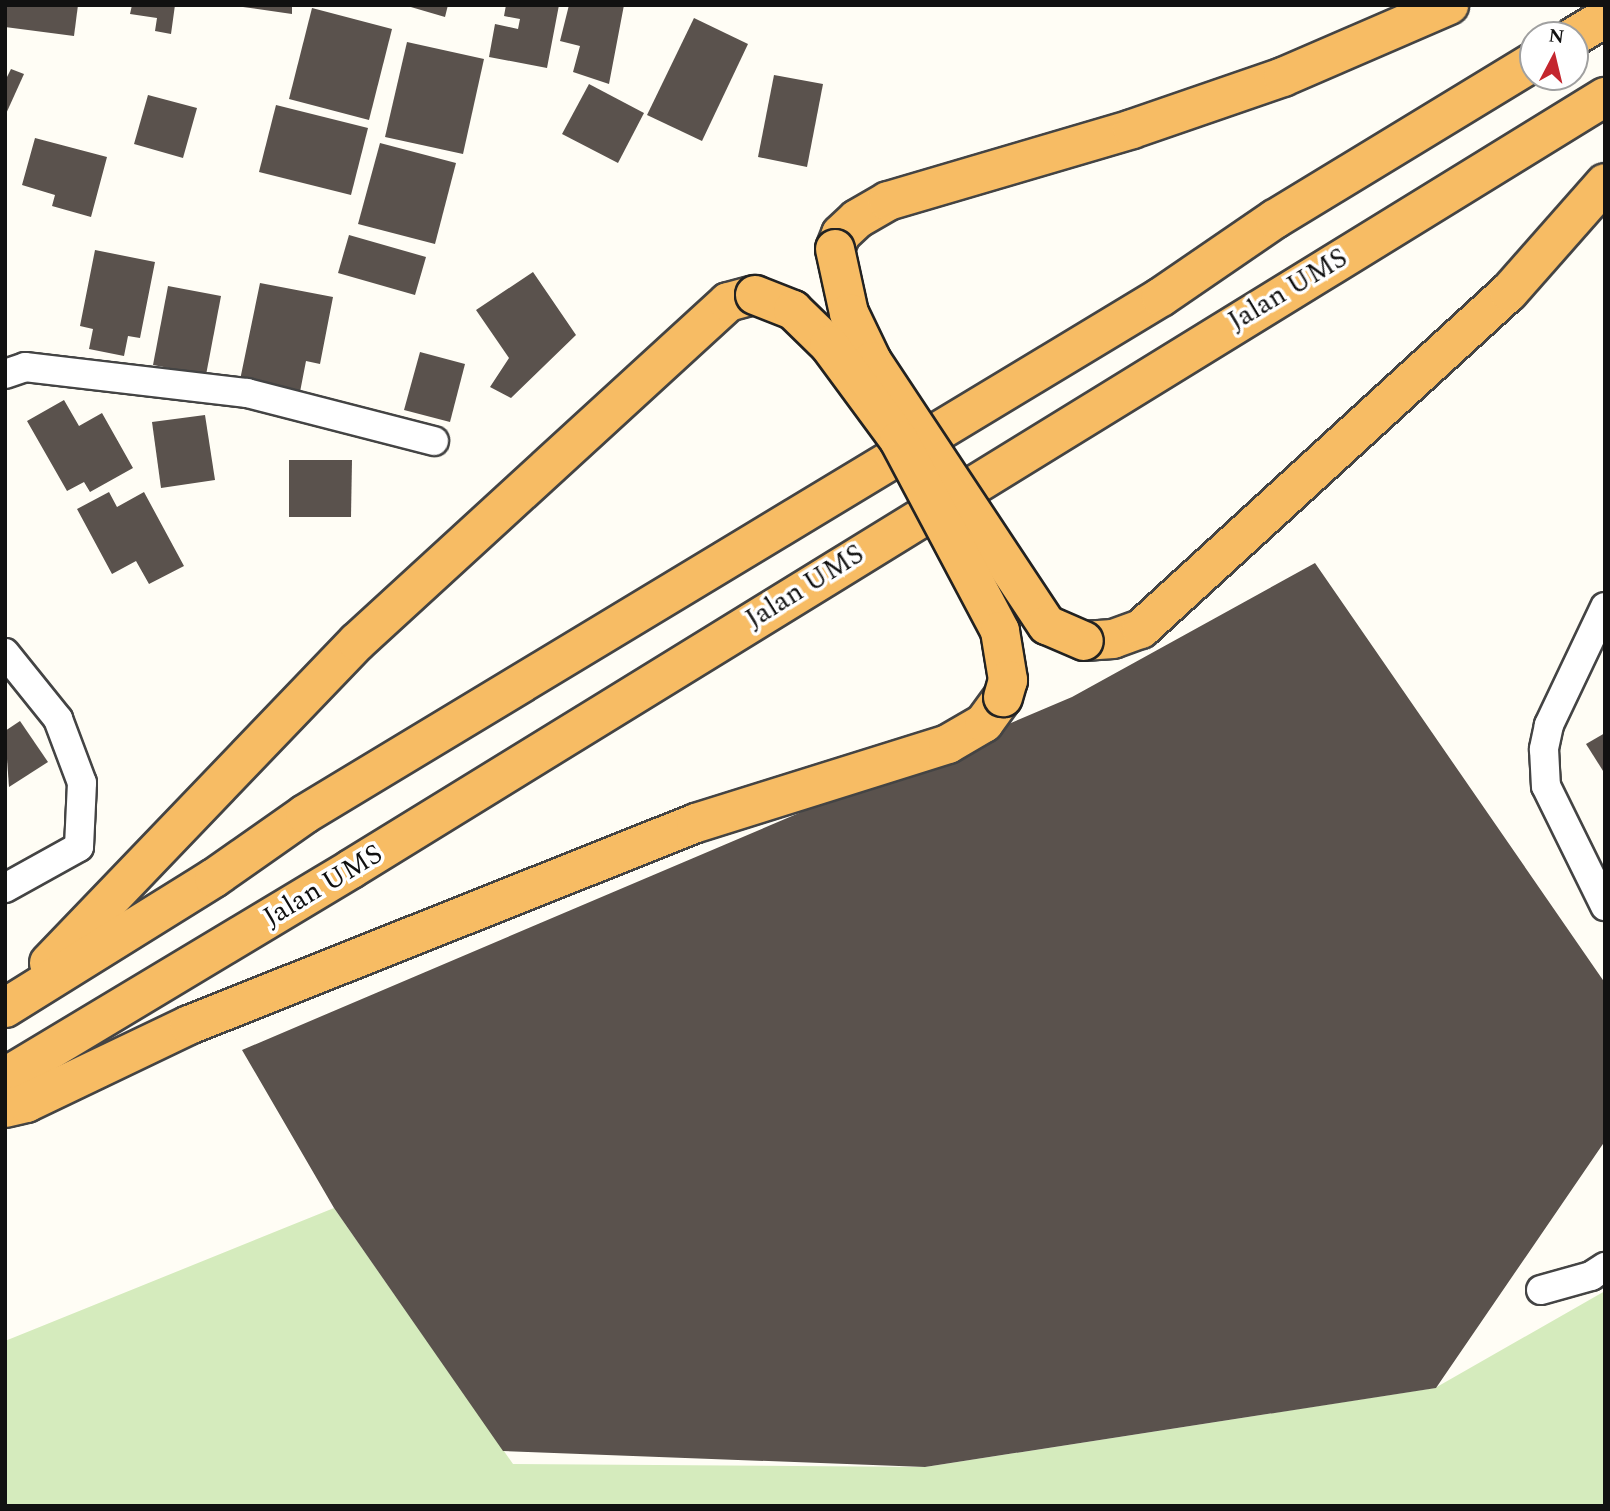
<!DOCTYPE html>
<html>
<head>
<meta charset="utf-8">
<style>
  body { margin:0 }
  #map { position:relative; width:1610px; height:1511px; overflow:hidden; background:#fffdf5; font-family:Spectral,serif }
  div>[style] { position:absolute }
  .green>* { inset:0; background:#d5ebbd }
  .building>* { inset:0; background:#5a524d }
  .roads { filter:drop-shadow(2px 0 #444) drop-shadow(-2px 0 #444) drop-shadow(0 2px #444) drop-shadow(0 -2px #444) }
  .minor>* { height:28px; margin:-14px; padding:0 14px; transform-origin:14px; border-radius:14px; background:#fff }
  .trunk>* { height:38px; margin:-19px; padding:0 19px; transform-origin:19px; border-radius:19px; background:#f7bc64 }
  .bridges { filter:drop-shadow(2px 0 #222) drop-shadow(-2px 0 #222) drop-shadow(0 2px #222) drop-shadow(0 -2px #222) }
  .trunk-bridge>* { height:38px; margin:-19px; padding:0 19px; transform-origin:19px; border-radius:19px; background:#f7bc64 }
  span { translate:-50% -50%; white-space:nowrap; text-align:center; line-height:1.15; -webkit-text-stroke:7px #fff; paint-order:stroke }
  .street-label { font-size:28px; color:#111 }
  .frame { position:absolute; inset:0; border:7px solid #111; pointer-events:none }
  .north { position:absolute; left:1519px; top:21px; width:70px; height:70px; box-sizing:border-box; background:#fff; border:2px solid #a0a0a0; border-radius:50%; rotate:7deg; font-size:19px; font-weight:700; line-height:28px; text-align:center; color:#111 }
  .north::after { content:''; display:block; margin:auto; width:24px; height:32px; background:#c4262e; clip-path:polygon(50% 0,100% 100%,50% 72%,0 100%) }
</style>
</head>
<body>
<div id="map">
  <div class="green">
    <div style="clip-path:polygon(334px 1208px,513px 1464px,925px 1467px,1435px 1388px,1605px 1291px,1605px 1506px,5px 1506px,5px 1341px)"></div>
  </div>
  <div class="building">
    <div style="clip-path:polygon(5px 5px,78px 5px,74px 36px,5px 27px)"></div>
    <div style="clip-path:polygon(132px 5px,175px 5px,171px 34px,155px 31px,157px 18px,130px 14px)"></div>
    <div style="clip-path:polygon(292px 5px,292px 14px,243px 7px,243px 5px)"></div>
    <div style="clip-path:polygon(404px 5px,448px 5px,445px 17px)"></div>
    <div style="clip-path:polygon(506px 5px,559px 5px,547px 68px,489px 57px,495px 24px,518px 29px,520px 19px,504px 16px)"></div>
    <div style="clip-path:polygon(569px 5px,624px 5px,609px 84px,573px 72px,580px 46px,560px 41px)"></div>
    <div style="clip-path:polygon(312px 8px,392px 29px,369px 120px,289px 99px)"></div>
    <div style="clip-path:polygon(694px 18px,748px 44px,702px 141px,647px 115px)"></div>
    <div style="clip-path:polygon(407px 42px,484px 59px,463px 154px,385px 137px)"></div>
    <div style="clip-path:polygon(11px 69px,24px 74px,5px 116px,5px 81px)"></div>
    <div style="clip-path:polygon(774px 75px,823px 84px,807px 167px,758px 157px)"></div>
    <div style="clip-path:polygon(589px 84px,644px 113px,618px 163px,562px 134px)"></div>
    <div style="clip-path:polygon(148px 95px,197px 108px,183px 158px,134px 144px)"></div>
    <div style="clip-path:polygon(276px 105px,368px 128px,351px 195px,259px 172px)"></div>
    <div style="clip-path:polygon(35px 138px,107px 157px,91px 217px,52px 206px,55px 195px,22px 185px)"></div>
    <div style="clip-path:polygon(380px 143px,456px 163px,435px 244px,358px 224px)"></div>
    <div style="clip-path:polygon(349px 235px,426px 257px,415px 295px,338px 273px)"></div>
    <div style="clip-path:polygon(95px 250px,155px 262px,140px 338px,128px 336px,124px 356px,89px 349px,93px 329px,80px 326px)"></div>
    <div style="clip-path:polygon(533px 272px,576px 335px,511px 398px,490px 387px,509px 358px,476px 310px)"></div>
    <div style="clip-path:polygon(260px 283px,333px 297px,320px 364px,306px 361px,300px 392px,240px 380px)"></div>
    <div style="clip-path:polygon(168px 286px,221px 296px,206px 375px,153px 365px)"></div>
    <div style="clip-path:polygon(420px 352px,465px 364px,450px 422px,404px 410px)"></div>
    <div style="clip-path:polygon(64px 400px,79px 426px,102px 413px,133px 468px,90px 492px,84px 482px,67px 491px,27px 421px)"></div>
    <div style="clip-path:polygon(205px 415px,215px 480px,161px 488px,152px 422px)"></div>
    <div style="clip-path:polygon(289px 460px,352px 460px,351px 517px,289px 517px)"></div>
    <div style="clip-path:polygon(109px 492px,117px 507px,144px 492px,184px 566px,149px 584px,136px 561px,112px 574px,77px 509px)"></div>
    <div style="clip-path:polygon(1315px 563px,1605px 983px,1605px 1141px,1436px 1388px,925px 1467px,503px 1451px,334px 1208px,242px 1050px,1072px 697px)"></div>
    <div style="clip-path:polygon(20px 721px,48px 762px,9px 787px,5px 731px)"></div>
    <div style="clip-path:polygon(1605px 733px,1605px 774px,1586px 744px)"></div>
  </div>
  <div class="roads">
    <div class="minor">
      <div style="left:5px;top:374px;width:21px;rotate:-19deg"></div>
      <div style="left:25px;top:367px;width:224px;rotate:6.7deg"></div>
      <div style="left:247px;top:393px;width:193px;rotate:14.4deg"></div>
      <div style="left:1605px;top:607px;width:131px;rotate:115.4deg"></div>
      <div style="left:1549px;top:725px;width:25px;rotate:102deg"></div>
      <div style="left:1544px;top:749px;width:37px;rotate:87deg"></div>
      <div style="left:1546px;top:786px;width:134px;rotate:63.8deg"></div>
      <div style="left:5px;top:653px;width:85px;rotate:51.2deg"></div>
      <div style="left:58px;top:719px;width:68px;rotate:69.4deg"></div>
      <div style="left:82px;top:783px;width:64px;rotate:92.7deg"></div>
      <div style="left:79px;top:847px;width:85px;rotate:151deg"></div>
      <div style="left:1541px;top:1290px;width:52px;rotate:-15.6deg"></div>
      <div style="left:1591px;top:1276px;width:17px;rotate:-33deg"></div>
    </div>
    <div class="trunk">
      <div style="left:1575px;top:36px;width:35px;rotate:-31deg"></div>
      <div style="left:835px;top:249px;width:16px;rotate:-68deg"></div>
      <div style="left:841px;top:234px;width:22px;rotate:-43deg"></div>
      <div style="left:857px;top:219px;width:36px;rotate:-30deg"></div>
      <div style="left:888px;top:201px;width:254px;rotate:-16.4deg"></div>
      <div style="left:1132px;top:129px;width:160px;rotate:-19deg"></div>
      <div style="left:1283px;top:77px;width:181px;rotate:-23.4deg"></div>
      <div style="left:1084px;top:641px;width:29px;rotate:-4deg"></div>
      <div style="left:1113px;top:639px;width:30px;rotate:-20deg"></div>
      <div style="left:1141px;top:629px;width:499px;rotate:-42.5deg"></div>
      <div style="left:1509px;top:292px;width:145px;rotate:-48.6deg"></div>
      <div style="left:49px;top:963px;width:445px;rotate:-46.2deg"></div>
      <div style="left:357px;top:642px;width:503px;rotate:-42.5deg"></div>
      <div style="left:728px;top:302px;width:28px;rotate:-15deg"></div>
      <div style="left:5px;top:1008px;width:246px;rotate:-31.9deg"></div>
      <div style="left:214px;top:878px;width:111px;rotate:-35.1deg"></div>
      <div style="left:305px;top:814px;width:1000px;rotate:-31.13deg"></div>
      <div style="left:1161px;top:297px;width:138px;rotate:-34.4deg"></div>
      <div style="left:1275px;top:219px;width:302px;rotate:-31.3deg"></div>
      <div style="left:5px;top:1077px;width:404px;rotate:-31deg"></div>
      <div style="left:351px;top:869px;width:1473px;rotate:-31.62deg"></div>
      <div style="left:5px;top:1108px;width:22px;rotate:-13deg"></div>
      <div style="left:26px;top:1103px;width:181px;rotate:-25.6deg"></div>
      <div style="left:189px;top:1025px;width:546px;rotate:-21.72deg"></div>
      <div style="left:696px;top:823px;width:264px;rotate:-17.4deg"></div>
      <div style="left:948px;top:744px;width:42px;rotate:-30.3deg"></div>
      <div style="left:984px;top:723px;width:32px;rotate:-54deg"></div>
    </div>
  </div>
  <div class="bridges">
    <div class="trunk-bridge">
      <div style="left:835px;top:249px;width:66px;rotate:77.7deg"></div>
      <div style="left:849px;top:313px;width:53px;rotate:64.4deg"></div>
      <div style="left:872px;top:361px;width:317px;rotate:56.5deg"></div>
      <div style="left:1047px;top:625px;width:40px;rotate:23.4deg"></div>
      <div style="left:755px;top:295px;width:41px;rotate:21.5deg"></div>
      <div style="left:793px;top:310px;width:50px;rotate:44.2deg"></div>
      <div style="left:829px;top:345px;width:118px;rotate:53.6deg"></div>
      <div style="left:899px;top:440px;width:216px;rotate:62.1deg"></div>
      <div style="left:1000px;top:631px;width:50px;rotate:80.7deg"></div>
      <div style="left:1008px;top:680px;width:18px;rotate:106deg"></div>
    </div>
  </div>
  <div class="street-label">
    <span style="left:1288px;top:290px;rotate:-31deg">Jalan UMS</span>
    <span style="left:805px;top:587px;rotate:-32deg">Jalan UMS</span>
    <span style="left:323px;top:886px;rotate:-31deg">Jalan UMS</span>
  </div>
  <div class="frame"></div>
  <div class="north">N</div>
</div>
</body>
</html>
